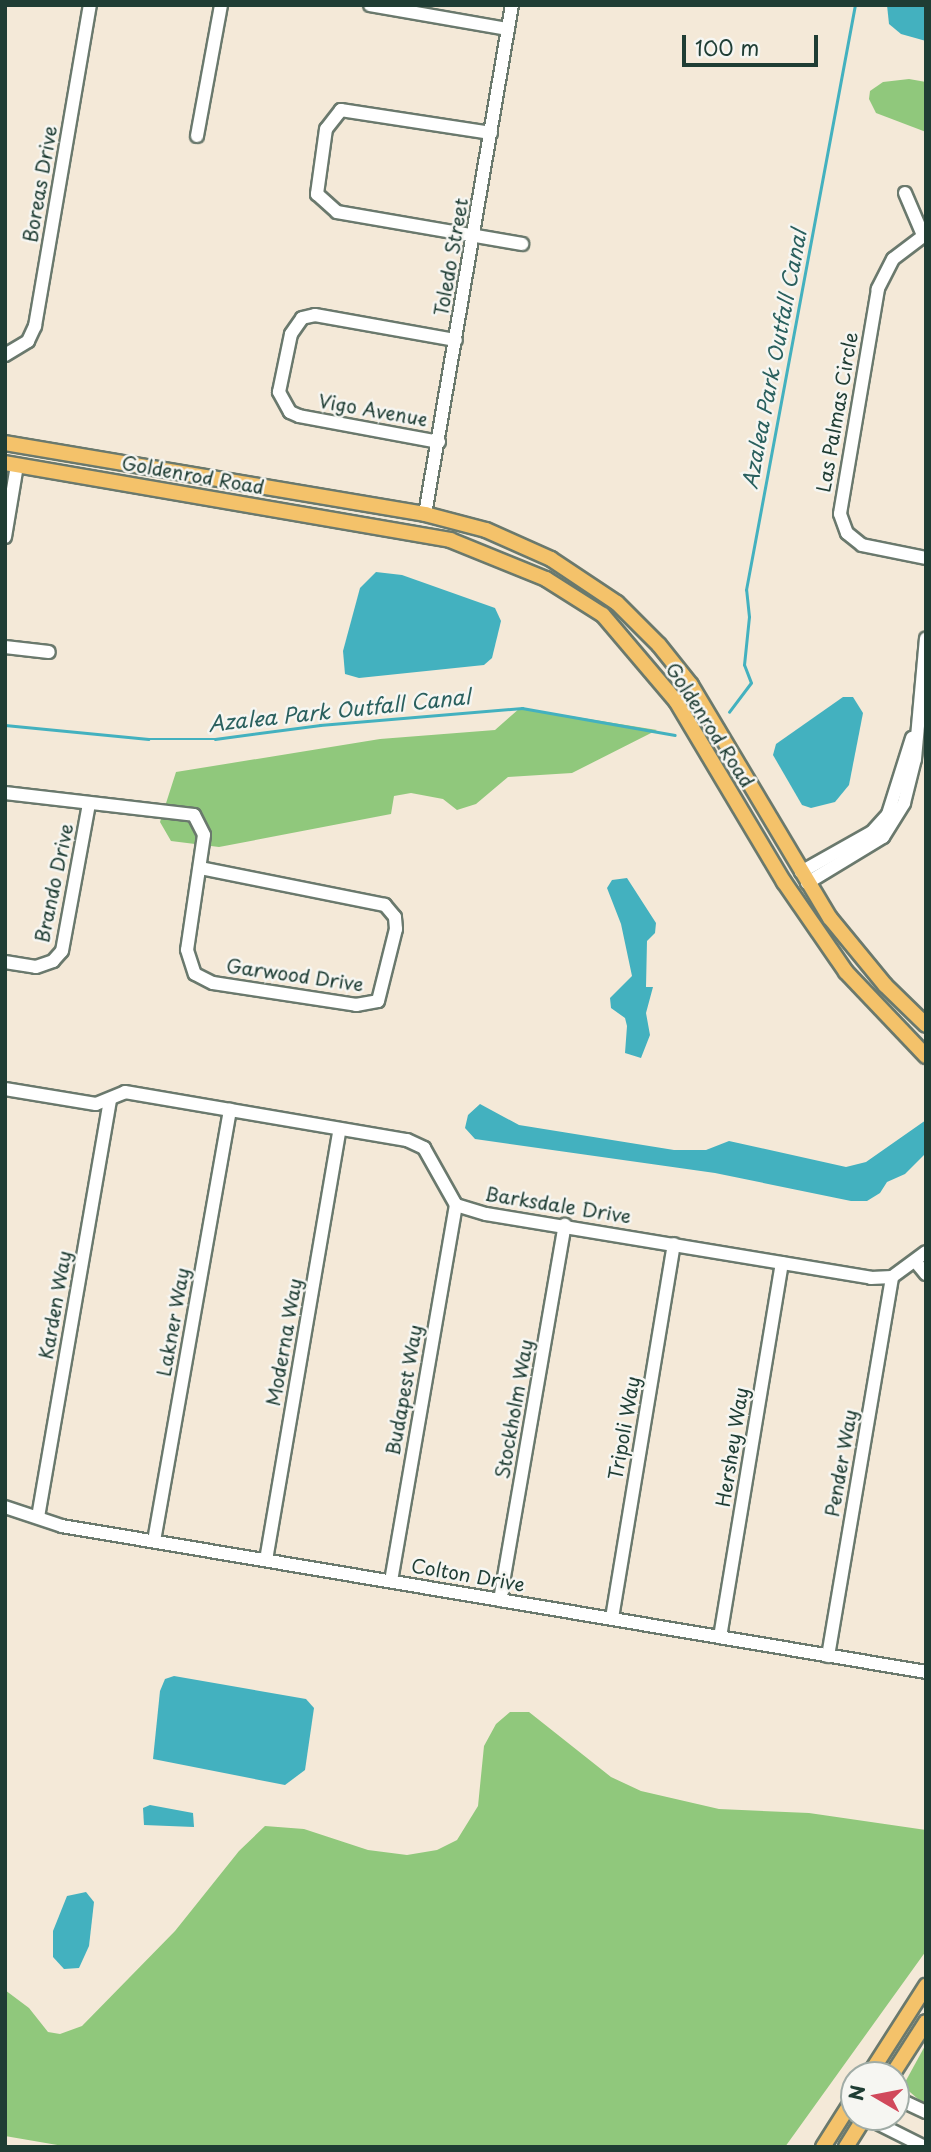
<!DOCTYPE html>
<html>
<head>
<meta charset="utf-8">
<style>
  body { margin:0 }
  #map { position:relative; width:931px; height:2152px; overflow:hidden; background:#f4e9d8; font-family:"Playpen Sans",sans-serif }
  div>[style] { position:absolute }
  .green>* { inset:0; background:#90c87c }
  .water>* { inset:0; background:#43b1bf }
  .stream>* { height:2.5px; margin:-1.25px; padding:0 1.25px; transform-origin:1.25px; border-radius:1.25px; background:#43b1bf }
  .roads { filter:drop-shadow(2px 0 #6a796d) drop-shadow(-2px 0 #6a796d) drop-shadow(0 2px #6a796d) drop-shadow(0 -2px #6a796d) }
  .minor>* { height:12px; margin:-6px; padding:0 6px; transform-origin:6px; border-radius:6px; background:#fff }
  .major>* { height:14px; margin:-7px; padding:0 7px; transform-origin:7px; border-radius:7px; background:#f4c26a }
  span { translate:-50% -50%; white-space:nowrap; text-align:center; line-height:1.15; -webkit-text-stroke:5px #f6f6f2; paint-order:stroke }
  .street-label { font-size:19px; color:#1f3d34 }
  .water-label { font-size:21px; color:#2a605e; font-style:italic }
  .frame { position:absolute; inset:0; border:7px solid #1f3d34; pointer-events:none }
  .north { position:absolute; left:840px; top:2061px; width:70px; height:70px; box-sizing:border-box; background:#f6f6f2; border:2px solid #a0aca6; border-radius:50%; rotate:280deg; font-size:19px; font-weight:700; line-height:28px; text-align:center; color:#1f3d34 }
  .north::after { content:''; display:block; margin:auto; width:24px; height:32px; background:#d1495b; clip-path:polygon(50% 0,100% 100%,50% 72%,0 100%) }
  .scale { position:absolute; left:682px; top:35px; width:136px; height:32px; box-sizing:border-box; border:4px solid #1f3d34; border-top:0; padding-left:9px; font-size:21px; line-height:24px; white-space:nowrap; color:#1f3d34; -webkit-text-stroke:5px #f6f6f2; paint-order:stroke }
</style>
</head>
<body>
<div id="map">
  <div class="green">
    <div style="clip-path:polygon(909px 79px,926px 82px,926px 132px,876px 113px,869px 99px,870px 91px,883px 82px)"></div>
    <div style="clip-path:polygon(520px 708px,657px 730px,572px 773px,508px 777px,476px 804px,457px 810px,443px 799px,411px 793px,394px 796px,391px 814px,219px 847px,171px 841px,160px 822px,176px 772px,380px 739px,495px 730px)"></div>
    <div style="clip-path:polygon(510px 1712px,529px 1712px,611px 1777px,641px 1791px,719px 1809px,809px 1813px,926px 1830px,926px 1951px,785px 2147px,69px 2147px,5px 2136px,5px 1990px,29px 2008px,48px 2032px,60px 2034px,82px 2026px,175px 1931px,239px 1851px,265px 1826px,304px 1829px,368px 1850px,407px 1855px,437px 1850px,457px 1840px,478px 1806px,484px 1746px,496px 1724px)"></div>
    <div style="clip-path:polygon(926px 2044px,926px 2106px,903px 2086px)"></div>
  </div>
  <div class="water">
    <div style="clip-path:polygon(887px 5px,926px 5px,926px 41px,901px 34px,889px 24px)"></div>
    <div style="clip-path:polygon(376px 572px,402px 575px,495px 608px,501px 621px,492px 658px,484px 665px,359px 678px,345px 674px,343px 651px,360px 588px)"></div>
    <div style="clip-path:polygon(843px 697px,853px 697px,863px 713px,849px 785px,835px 802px,811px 808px,802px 805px,773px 755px,776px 744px)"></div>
    <div style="clip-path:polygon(627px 878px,656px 923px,655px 933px,647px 941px,646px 987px,653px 987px,646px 1013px,650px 1035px,641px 1058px,625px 1053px,627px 1026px,625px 1018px,611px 1008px,610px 998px,632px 976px,621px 924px,607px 888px,612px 880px)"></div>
    <div style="clip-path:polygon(480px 1104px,519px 1125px,674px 1150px,706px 1150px,729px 1141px,846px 1167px,866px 1162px,926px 1120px,926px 1153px,905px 1174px,887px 1182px,880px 1193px,867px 1201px,851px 1201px,715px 1173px,475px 1139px,465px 1128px,468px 1115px)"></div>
    <div style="clip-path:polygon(174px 1676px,306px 1699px,314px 1708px,305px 1770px,285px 1785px,153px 1759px,160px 1691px,165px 1679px)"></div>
    <div style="clip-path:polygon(150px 1805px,193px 1813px,194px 1827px,144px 1825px,143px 1808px)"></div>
    <div style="clip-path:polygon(86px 1892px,94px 1902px,89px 1946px,79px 1968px,64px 1969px,53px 1957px,53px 1931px,67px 1896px)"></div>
  </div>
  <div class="stream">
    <div style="left:729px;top:712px;width:36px;rotate:-53deg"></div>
    <div style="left:751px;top:683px;width:19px;rotate:-111deg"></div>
    <div style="left:744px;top:665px;width:48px;rotate:-84.1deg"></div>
    <div style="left:749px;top:617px;width:27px;rotate:-96deg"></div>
    <div style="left:746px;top:590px;width:595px;rotate:-79.45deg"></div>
    <div style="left:5px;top:725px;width:144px;rotate:5.6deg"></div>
    <div style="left:148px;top:739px;width:67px"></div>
    <div style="left:215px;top:739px;width:106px;rotate:-7.6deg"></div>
    <div style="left:320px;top:725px;width:203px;rotate:-4.8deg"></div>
    <div style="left:522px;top:708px;width:155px;rotate:10deg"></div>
  </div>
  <div class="roads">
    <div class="minor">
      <div style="left:370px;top:5px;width:140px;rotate:9.9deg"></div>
      <div style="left:491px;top:133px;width:152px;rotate:-171.3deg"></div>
      <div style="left:341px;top:110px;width:24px;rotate:128deg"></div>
      <div style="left:326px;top:129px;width:66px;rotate:97.9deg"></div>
      <div style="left:317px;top:194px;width:27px;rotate:42deg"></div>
      <div style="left:337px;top:212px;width:188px;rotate:9.8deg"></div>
      <div style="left:197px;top:136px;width:133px;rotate:-79.6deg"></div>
      <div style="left:905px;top:193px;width:46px;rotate:66.8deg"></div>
      <div style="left:926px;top:234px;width:41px;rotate:142.9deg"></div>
      <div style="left:893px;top:259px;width:34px;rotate:117deg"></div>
      <div style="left:878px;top:289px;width:228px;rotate:99.6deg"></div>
      <div style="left:840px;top:514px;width:20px;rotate:70deg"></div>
      <div style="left:847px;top:533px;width:19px;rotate:39deg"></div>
      <div style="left:862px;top:545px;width:65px;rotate:11.5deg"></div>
      <div style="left:5px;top:355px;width:27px;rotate:-31deg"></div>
      <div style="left:28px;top:341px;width:17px;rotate:-65deg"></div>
      <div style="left:35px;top:326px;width:326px;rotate:-80.3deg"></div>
      <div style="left:439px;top:442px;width:142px;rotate:-169.5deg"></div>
      <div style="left:299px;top:416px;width:10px;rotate:-156deg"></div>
      <div style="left:290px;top:412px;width:23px;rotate:-119deg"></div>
      <div style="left:279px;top:392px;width:59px;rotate:-78.3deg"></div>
      <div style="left:291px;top:334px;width:19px;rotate:-55deg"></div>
      <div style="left:302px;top:318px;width:13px;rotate:-13deg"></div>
      <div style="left:315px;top:315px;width:143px;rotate:10.1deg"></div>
      <div style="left:425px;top:514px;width:516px;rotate:-80.3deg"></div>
      <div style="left:5px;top:537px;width:73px;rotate:-80.5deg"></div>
      <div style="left:5px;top:647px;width:44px;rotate:6.5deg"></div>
      <div style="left:5px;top:793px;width:190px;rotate:6.6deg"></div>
      <div style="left:194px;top:815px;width:22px;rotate:63deg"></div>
      <div style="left:204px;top:835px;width:116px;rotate:98.4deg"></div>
      <div style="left:187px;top:950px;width:25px;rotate:72deg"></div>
      <div style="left:195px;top:974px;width:20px;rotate:27deg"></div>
      <div style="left:213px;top:983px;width:145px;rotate:8.7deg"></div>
      <div style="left:356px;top:1005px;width:22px;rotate:-10deg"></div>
      <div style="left:378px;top:1001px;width:74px;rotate:-76deg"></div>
      <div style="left:396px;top:929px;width:12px;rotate:-95deg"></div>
      <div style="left:395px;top:917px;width:16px;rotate:-130deg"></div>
      <div style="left:385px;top:905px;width:189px;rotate:-168.7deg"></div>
      <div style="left:801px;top:872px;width:81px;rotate:-29.4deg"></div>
      <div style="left:872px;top:832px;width:24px;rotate:-48deg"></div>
      <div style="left:888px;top:814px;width:80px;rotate:-72.5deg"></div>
      <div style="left:807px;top:883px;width:89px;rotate:-31.2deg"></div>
      <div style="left:883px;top:837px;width:40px;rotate:-58deg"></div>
      <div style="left:904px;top:803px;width:45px;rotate:-76deg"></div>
      <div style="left:915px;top:759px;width:121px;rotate:-84.8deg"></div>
      <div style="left:5px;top:962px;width:31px;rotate:9deg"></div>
      <div style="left:36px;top:967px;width:18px;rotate:-19deg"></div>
      <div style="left:53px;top:961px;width:13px;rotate:-48deg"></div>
      <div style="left:62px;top:951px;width:149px;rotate:-79.6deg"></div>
      <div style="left:5px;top:1089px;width:92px;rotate:9.4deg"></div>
      <div style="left:96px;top:1104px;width:31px;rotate:-22deg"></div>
      <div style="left:125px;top:1092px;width:286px;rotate:9.7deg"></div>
      <div style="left:407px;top:1140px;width:19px;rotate:25deg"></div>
      <div style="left:424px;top:1148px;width:65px;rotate:60.7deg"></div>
      <div style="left:456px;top:1205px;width:31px;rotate:17deg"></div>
      <div style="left:486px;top:1214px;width:390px;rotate:9.4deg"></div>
      <div style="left:871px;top:1278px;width:21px;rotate:-3deg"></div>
      <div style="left:892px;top:1277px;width:42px;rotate:-36.3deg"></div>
      <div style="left:915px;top:1261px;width:17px;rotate:50deg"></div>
      <div style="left:5px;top:1507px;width:60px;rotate:18.4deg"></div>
      <div style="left:62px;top:1526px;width:876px;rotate:9.59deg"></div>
      <div style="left:38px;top:1517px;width:423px;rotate:-80.2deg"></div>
      <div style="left:154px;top:1541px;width:438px;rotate:-80deg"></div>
      <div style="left:266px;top:1560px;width:437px;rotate:-80.3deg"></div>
      <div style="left:391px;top:1581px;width:382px;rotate:-80.2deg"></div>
      <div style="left:500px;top:1600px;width:381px;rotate:-80.2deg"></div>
      <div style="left:612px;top:1618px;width:379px;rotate:-80.6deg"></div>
      <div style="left:720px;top:1637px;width:379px;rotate:-80.6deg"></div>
      <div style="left:828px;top:1656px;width:384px;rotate:-80.4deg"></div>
      <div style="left:896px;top:2098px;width:33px;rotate:25deg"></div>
      <div style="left:865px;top:2117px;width:67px;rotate:26.6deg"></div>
    </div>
    <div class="major">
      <div style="left:5px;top:443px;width:426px;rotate:9.6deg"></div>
      <div style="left:425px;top:514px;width:63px;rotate:14.7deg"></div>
      <div style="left:486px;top:530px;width:71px;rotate:24deg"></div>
      <div style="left:551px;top:559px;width:79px;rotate:33.7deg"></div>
      <div style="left:617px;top:603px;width:59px;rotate:45deg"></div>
      <div style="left:659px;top:645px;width:51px;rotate:51.3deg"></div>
      <div style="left:691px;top:685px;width:271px;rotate:59.2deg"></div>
      <div style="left:830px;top:918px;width:87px;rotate:50.6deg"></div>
      <div style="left:885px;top:985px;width:57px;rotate:44.3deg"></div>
      <div style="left:5px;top:463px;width:452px;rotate:9.8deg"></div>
      <div style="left:450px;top:540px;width:104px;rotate:22.1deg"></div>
      <div style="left:546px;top:579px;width:67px;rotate:32.3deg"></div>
      <div style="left:603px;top:615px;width:113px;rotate:49.7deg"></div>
      <div style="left:676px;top:701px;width:211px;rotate:59.2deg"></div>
      <div style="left:784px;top:882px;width:109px;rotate:55.4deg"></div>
      <div style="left:846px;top:972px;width:116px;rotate:46.4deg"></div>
      <div style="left:869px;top:2075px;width:106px;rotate:-57.4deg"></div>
      <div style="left:892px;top:2075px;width:63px;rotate:-57.3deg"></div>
      <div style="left:823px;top:2147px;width:58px;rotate:-57.7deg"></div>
      <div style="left:846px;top:2147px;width:36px;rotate:-58deg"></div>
    </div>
  </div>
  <div class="street-label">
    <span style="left:40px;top:184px;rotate:-80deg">Boreas Drive</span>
    <span style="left:451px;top:257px;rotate:-80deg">Toledo Street</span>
    <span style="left:373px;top:410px;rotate:10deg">Vigo Avenue</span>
    <span style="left:837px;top:412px;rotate:-80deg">Las Palmas Circle</span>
    <span style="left:193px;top:475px;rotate:10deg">Goldenrod Road</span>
    <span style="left:710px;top:725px;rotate:57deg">Goldenrod Road</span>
    <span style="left:54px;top:883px;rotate:-78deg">Brando Drive</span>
    <span style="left:295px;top:975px;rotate:8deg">Garwood Drive</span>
    <span style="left:558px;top:1205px;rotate:9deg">Barksdale Drive</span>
    <span style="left:55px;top:1305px;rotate:-80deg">Karden Way</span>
    <span style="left:173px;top:1322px;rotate:-80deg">Lakner Way</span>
    <span style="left:284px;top:1342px;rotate:-80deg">Moderna Way</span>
    <span style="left:404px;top:1390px;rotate:-80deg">Budapest Way</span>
    <span style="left:514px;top:1409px;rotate:-80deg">Stockholm Way</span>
    <span style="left:624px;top:1428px;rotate:-80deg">Tripoli Way</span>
    <span style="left:732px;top:1447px;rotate:-81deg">Hershey Way</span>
    <span style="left:841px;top:1463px;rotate:-80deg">Pender Way</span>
    <span style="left:468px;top:1575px;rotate:10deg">Colton Drive</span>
  </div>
  <div class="water-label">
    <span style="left:773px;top:359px;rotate:-79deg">Azalea Park Outfall Canal</span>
    <span style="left:339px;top:709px;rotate:-6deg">Azalea Park Outfall Canal</span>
  </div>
  <div class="frame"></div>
  <div class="north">N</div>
  <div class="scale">100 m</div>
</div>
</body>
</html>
